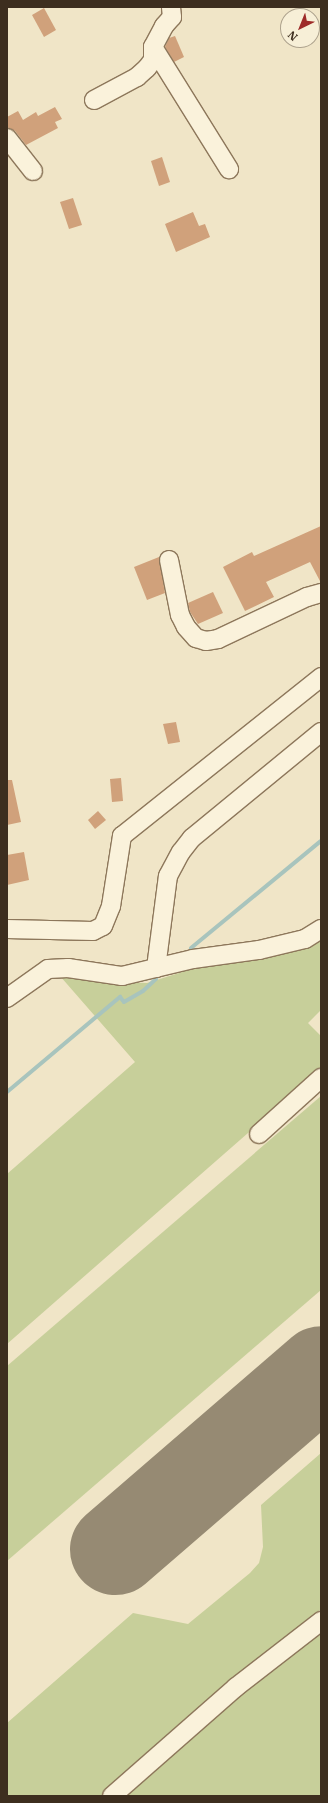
<!DOCTYPE html>
<html>
<head>
<meta charset="utf-8">
<style>
  body { margin:0 }
  #map { position:relative; width:328px; height:1803px; overflow:hidden; background:#f0e5c7; font-family:"IBM Plex Serif",serif }
  div>[style] { position:absolute }
  .green>* { inset:0; background:#c7cf9a }
  .stream>* { height:4px; margin:-2px; padding:0 2px; transform-origin:2px; border-radius:2px; background:#a8c4bd }
  .runway>* { height:91px; margin:-45.5px; padding:0 45.5px; transform-origin:45.5px; border-radius:45.5px; background:#968a73 }
  .building>* { inset:0; background:#d0a17b }
  .roads { filter:drop-shadow(1px 0 #8d775b) drop-shadow(-1px 0 #8d775b) drop-shadow(0 1px #8d775b) drop-shadow(0 -1px #8d775b) }
  .minor>* { height:18px; margin:-9px; padding:0 9px; transform-origin:9px; border-radius:9px; background:#faf2db }
  span { translate:-50% -50%; white-space:nowrap; text-align:center; line-height:1.15; -webkit-text-stroke:3px #f7efd7; paint-order:stroke }
  .frame { position:absolute; inset:0; border:8px solid #3d2e1f; pointer-events:none }
  .north { position:absolute; left:280px; top:8px; width:40px; height:40px; box-sizing:border-box; background:#f7efd7; border:1px solid #ada28d; border-radius:50%; rotate:223deg; font-size:11px; font-weight:700; line-height:16px; text-align:center; color:#3d2e1f }
  .north::after { content:''; display:block; margin:auto; width:14px; height:18px; background:#9e2b29; clip-path:polygon(50% 0,100% 100%,50% 72%,0 100%) }
</style>
</head>
<body>
<div id="map">
  <div class="green">
    <div style="clip-path:polygon(321px 939px,321px 1010px,308px 1023px,321px 1036px,321px 1069px,7px 1344px,7px 1174px,135px 1062px,60px 976px,103px 982px,147px 983px,208px 964px)"></div>
    <div style="clip-path:polygon(321px 1096px,321px 1290px,7px 1561px,7px 1366px)"></div>
    <div style="clip-path:polygon(321px 1453px,321px 1609px,232px 1682px,102px 1796px,7px 1796px,7px 1723px,133px 1613px,188px 1624px,250px 1573px,259px 1563px,263px 1547px,261px 1505px)"></div>
    <div style="clip-path:polygon(321px 1631px,321px 1796px,122px 1796px,233px 1698px)"></div>
  </div>
  <div class="stream">
    <div style="left:191px;top:948px;width:168px;rotate:-39.5deg"></div>
    <div style="left:7px;top:1092px;width:148px;rotate:-40.1deg"></div>
    <div style="left:120px;top:997px;width:6px;rotate:51deg"></div>
    <div style="left:124px;top:1002px;width:22px;rotate:-30deg"></div>
    <div style="left:143px;top:991px;width:18px;rotate:-43deg"></div>
  </div>
  <div class="runway">
    <div style="left:115px;top:1549px;width:272px;rotate:-40.8deg"></div>
  </div>
  <div class="building">
    <div style="clip-path:polygon(44px 8px,56px 30px,44px 37px,32px 15px)"></div>
    <div style="clip-path:polygon(175px 36px,184px 57px,174px 62px,165px 47px,169px 38px)"></div>
    <div style="clip-path:polygon(55px 107px,62px 119px,55px 122px,58px 128px,26px 145px,15px 131px,7px 127px,7px 117px,18px 111px,23px 120px,36px 112px,38px 116px)"></div>
    <div style="clip-path:polygon(162px 157px,170px 182px,159px 186px,151px 161px)"></div>
    <div style="clip-path:polygon(73px 198px,82px 225px,69px 229px,60px 202px)"></div>
    <div style="clip-path:polygon(193px 212px,199px 226px,205px 224px,210px 237px,176px 252px,165px 224px)"></div>
    <div style="clip-path:polygon(321px 526px,321px 583px,310px 562px,266px 582px,274px 597px,245px 611px,223px 567px,252px 552px,254px 556px)"></div>
    <div style="clip-path:polygon(159px 557px,165px 593px,147px 600px,134px 567px)"></div>
    <div style="clip-path:polygon(213px 592px,223px 613px,198px 624px,190px 612px,188px 603px)"></div>
    <div style="clip-path:polygon(176px 722px,180px 742px,168px 744px,163px 724px)"></div>
    <div style="clip-path:polygon(121px 778px,123px 801px,112px 802px,110px 779px)"></div>
    <div style="clip-path:polygon(7px 780px,12px 780px,21px 822px,7px 825px)"></div>
    <div style="clip-path:polygon(98px 811px,106px 820px,95px 829px,88px 820px)"></div>
    <div style="clip-path:polygon(24px 852px,29px 880px,7px 885px,7px 855px)"></div>
  </div>
  <div class="roads">
    <div class="minor">
      <div style="left:153px;top:47px;width:144px;rotate:58.1deg"></div>
      <div style="left:94px;top:100px;width:49px;rotate:-28.1deg"></div>
      <div style="left:137px;top:77px;width:13px;rotate:-42deg"></div>
      <div style="left:147px;top:68px;width:10px;rotate:-53deg"></div>
      <div style="left:153px;top:60px;width:13px;rotate:-90deg"></div>
      <div style="left:153px;top:47px;width:24px;rotate:-62deg"></div>
      <div style="left:164px;top:26px;width:12px;rotate:-48deg"></div>
      <div style="left:172px;top:17px;width:10px;rotate:-96deg"></div>
      <div style="left:7px;top:138px;width:42px;rotate:51.8deg"></div>
      <div style="left:169px;top:560px;width:56px;rotate:78.7deg"></div>
      <div style="left:180px;top:615px;width:13px;rotate:63deg"></div>
      <div style="left:186px;top:627px;width:15px;rotate:48deg"></div>
      <div style="left:196px;top:638px;width:10px;rotate:17deg"></div>
      <div style="left:206px;top:641px;width:12px;rotate:-9deg"></div>
      <div style="left:218px;top:639px;width:98px;rotate:-25.3deg"></div>
      <div style="left:307px;top:597px;width:15px;rotate:-16deg"></div>
      <div style="left:7px;top:929px;width:86px;rotate:1.3deg"></div>
      <div style="left:93px;top:931px;width:11px;rotate:-27deg"></div>
      <div style="left:103px;top:926px;width:22px;rotate:-68deg"></div>
      <div style="left:111px;top:906px;width:71px;rotate:-81.1deg"></div>
      <div style="left:122px;top:836px;width:255px;rotate:-38.6deg"></div>
      <div style="left:156px;top:968px;width:93px;rotate:-82.6deg"></div>
      <div style="left:168px;top:876px;width:27px;rotate:-62deg"></div>
      <div style="left:181px;top:852px;width:18px;rotate:-52deg"></div>
      <div style="left:192px;top:838px;width:167px;rotate:-39.4deg"></div>
      <div style="left:7px;top:998px;width:50px;rotate:-35.3deg"></div>
      <div style="left:48px;top:969px;width:20px;rotate:-3deg"></div>
      <div style="left:68px;top:968px;width:55px;rotate:8.4deg"></div>
      <div style="left:122px;top:976px;width:73px;rotate:-13.5deg"></div>
      <div style="left:193px;top:959px;width:67px;rotate:-7.8deg"></div>
      <div style="left:259px;top:950px;width:47px;rotate:-13.4deg"></div>
      <div style="left:305px;top:939px;width:19px;rotate:-32deg"></div>
      <div style="left:259px;top:1134px;width:84px;rotate:-42.1deg"></div>
      <div style="left:112px;top:1796px;width:165px;rotate:-41.3deg"></div>
      <div style="left:236px;top:1687px;width:108px;rotate:-37.8deg"></div>
    </div>
  </div>
  <div class="frame"></div>
  <div class="north">N</div>
</div>
</body>
</html>
